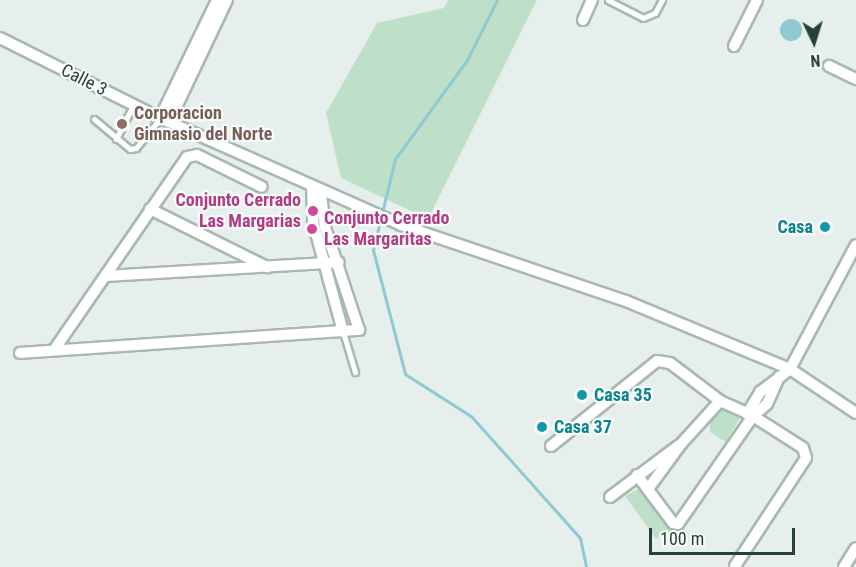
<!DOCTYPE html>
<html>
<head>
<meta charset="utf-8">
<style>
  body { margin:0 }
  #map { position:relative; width:856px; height:567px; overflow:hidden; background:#e6efeb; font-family:"Roboto Condensed",sans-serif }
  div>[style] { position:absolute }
  .green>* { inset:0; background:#bfe0c8 }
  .water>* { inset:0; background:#8ec9d4 }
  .round { border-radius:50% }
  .stream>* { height:3px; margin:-1.5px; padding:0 1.5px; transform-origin:1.5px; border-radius:1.5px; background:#8ec9d4 }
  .roads { filter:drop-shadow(2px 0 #a8b8b2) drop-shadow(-2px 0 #a8b8b2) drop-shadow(0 2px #a8b8b2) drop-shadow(0 -2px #a8b8b2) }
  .service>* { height:5px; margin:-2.5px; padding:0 2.5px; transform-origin:2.5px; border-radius:2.5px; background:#fff }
  .minor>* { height:10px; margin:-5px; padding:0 5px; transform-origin:5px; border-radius:5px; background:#fff }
  .dots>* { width:16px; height:16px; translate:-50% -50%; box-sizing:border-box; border:3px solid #f7fbf9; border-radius:50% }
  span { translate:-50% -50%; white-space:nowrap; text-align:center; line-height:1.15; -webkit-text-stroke:4.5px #f7fbf9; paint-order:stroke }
  .street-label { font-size:18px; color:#24423a }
  .education-label { font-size:18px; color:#785e54; font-weight:700 }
  .left { translate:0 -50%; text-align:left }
  .hotel-label { font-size:18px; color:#b23c85; font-weight:700 }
  .right { translate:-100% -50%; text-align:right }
  .culture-label { font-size:18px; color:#0d838f; font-weight:700 }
  .north { position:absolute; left:784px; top:12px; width:60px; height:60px; -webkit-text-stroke:4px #f7fbf9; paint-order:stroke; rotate:176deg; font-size:16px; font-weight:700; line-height:24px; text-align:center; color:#24423a }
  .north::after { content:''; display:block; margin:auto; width:21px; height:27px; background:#24423a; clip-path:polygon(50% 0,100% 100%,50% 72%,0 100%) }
  .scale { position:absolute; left:649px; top:528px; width:146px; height:27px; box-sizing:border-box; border:3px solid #24423a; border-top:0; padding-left:8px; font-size:18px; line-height:21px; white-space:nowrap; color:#24423a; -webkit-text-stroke:4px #f7fbf9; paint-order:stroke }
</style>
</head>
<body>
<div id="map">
  <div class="green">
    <div style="clip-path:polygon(448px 0,537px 0,428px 219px,341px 178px,326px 113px,377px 23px,444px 8px)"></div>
    <div style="clip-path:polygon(719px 405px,742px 414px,726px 442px,710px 432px,710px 413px,719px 413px)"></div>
    <div style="clip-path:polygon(646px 485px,674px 529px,656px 539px,625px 496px)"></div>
  </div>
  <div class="water">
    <div class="round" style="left:780px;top:19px;width:22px;height:22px"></div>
  </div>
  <div class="stream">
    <div style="left:497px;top:0;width:67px;rotate:116.6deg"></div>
    <div style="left:467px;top:60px;width:122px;rotate:126deg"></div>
    <div style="left:395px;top:159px;width:94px;rotate:103.6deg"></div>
    <div style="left:373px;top:250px;width:128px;rotate:75.5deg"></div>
    <div style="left:405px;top:374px;width:78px;rotate:32.5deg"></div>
    <div style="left:471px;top:416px;width:164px;rotate:48.2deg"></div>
    <div style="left:580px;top:538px;width:30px;rotate:78deg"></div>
  </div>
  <div class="roads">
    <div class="service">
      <div style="left:608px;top:0;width:39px;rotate:27deg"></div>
      <div style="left:643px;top:18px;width:13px;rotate:-23deg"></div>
      <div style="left:655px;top:13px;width:15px;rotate:-62deg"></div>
      <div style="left:94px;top:119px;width:47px;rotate:39.8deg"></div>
      <div style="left:130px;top:149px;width:6px;rotate:-9deg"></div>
      <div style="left:136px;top:148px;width:38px;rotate:-51deg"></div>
      <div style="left:116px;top:139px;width:38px;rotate:-63deg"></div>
      <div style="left:343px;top:332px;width:42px;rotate:73.3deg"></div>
    </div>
    <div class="minor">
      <div style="left:583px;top:20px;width:22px;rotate:-66deg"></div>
      <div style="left:0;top:38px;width:179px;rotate:26.6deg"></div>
      <div style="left:160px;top:118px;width:264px;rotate:23.9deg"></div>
      <div style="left:401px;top:225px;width:237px;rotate:18.7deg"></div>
      <div style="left:626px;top:301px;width:178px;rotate:22.5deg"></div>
      <div style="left:790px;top:369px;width:79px;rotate:33.7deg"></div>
      <div style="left:734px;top:46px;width:51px;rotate:-63.4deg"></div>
      <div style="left:829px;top:66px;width:30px;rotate:26deg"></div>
      <div style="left:160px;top:118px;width:131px;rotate:-64.2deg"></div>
      <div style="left:169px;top:122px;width:135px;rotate:-64.6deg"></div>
      <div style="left:312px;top:186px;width:36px;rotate:88deg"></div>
      <div style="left:313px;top:222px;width:114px;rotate:74.7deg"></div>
      <div style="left:150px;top:209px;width:131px;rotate:26.4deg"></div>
      <div style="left:106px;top:276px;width:233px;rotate:-3.4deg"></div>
      <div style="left:54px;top:350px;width:234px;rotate:-55.4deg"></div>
      <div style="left:187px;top:157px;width:10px;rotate:-11deg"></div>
      <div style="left:197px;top:155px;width:72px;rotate:26.2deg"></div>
      <div style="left:20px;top:353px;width:340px;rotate:-3.9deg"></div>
      <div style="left:359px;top:330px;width:108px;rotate:-108.3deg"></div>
      <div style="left:325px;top:227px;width:38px;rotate:-97deg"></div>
      <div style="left:747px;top:414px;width:26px;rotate:-59deg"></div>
      <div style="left:760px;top:392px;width:38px;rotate:-37deg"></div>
      <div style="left:790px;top:369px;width:140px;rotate:-62deg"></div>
      <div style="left:551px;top:446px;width:136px;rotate:-38.7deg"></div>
      <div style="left:657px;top:361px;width:13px;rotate:9deg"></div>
      <div style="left:670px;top:363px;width:63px;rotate:37.2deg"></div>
      <div style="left:720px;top:401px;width:36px;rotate:24deg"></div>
      <div style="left:753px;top:416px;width:59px;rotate:32.6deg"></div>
      <div style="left:803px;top:448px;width:10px;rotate:73deg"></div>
      <div style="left:806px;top:458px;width:129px;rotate:123.3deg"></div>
      <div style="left:637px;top:475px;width:60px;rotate:53.1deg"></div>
      <div style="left:673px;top:523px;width:5px;rotate:11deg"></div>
      <div style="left:678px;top:524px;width:131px;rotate:-55.2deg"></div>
      <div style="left:753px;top:416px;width:18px;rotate:-41deg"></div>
      <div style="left:767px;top:404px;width:30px;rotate:-66deg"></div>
      <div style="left:648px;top:489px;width:56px;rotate:-53.7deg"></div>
      <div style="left:681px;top:444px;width:58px;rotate:-47.8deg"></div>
      <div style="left:610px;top:497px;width:85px;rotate:-36.9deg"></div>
      <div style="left:844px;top:567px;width:22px;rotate:-58deg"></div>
    </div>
  </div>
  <div class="dots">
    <div style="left:122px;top:124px;background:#8d6e63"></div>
    <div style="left:313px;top:211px;background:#d1479c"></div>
    <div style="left:825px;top:227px;background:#0f9aa8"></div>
    <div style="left:312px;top:229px;background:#d1479c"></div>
    <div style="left:582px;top:395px;background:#0f9aa8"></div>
    <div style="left:542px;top:427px;background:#0f9aa8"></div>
  </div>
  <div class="street-label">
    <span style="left:84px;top:80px;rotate:27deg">Calle 3</span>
  </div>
  <div class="education-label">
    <span class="left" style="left:134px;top:124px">Corporacion<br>Gimnasio del Norte</span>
  </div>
  <div class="hotel-label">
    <span class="right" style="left:301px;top:211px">Conjunto Cerrado<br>Las Margarias</span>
    <span class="left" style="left:324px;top:229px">Conjunto Cerrado<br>Las Margaritas</span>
  </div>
  <div class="culture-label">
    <span class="right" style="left:813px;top:227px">Casa</span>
    <span class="left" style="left:594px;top:395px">Casa 35</span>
    <span class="left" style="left:554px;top:427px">Casa 37</span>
  </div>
  <div class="north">N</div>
  <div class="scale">100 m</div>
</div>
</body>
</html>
